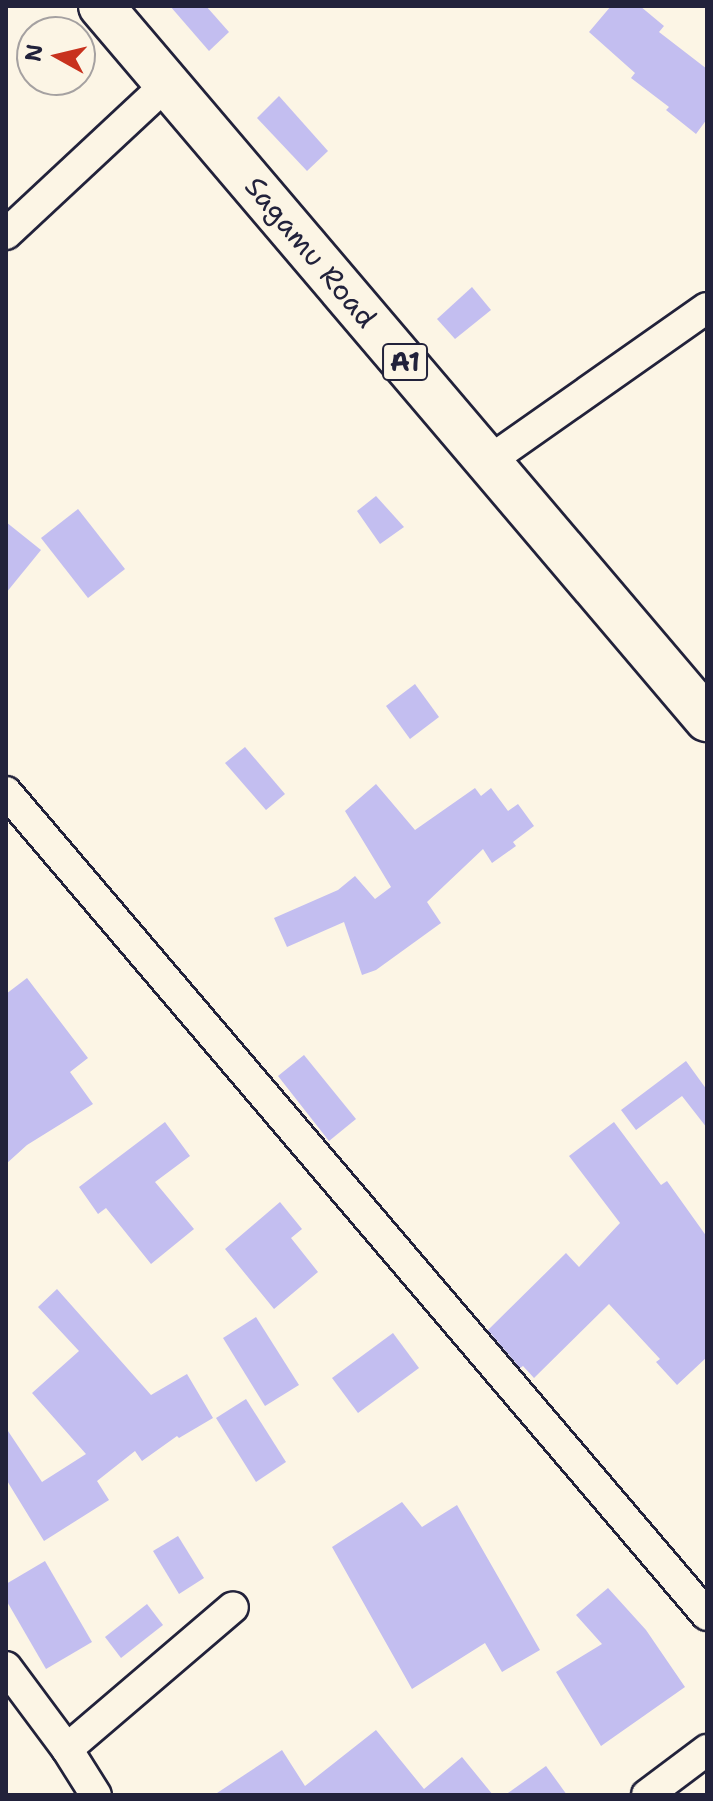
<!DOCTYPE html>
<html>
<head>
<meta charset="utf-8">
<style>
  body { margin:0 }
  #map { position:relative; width:713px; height:1801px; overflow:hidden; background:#fcf5e5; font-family:"Shantell Sans",sans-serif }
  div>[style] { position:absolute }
  .building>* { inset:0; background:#c3bef0 }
  .roads { filter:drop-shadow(2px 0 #22223b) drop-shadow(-2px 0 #22223b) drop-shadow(0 2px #22223b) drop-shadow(0 -2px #22223b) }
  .minor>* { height:30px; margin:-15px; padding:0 15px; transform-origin:15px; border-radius:15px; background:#fcf5e5 }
  .trunk>* { height:44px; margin:-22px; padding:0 22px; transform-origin:22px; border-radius:22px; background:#fcf5e5 }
  span { translate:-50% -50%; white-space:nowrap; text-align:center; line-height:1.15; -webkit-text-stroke:8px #fcf5e5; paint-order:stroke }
  .shield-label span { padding:2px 6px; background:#fcf5e5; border:2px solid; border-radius:6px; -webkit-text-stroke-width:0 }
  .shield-label { font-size:26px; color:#22223b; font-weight:700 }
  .street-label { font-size:28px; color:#22223b }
  .frame { position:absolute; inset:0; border:8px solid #22223b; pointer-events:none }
  .north { position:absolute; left:16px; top:16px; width:80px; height:80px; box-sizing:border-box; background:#fcf5e5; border:2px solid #a5a1a1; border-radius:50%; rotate:278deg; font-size:22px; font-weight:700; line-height:32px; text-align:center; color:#22223b }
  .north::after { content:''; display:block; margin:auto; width:28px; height:36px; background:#c8321e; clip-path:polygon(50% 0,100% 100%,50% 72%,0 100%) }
</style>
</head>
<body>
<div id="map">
  <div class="building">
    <div style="clip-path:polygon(170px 6px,206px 6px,229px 32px,209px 51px)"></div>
    <div style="clip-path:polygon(611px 6px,640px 6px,664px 26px,659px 32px,707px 69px,707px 119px,696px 134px,666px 110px,669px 107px,631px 78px,635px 73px,589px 32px)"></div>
    <div style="clip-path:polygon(279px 96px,328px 151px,307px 171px,257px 118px)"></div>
    <div style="clip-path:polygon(472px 287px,491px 310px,455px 339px,437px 319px)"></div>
    <div style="clip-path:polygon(376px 496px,404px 527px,380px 544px,357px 511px)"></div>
    <div style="clip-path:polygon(78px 509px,125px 569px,88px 598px,41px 538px)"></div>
    <div style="clip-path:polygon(6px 522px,41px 550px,6px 593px)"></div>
    <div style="clip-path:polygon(415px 684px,439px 717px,410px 739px,386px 706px)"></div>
    <div style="clip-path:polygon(245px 747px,285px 794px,266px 810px,225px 763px)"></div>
    <div style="clip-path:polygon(376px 784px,415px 830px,475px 788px,481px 796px,491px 788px,508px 811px,518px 804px,534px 826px,513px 842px,516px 846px,492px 863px,483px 849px,427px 902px,441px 923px,376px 970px,362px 975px,344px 922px,287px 947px,274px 918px,338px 890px,355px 876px,375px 899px,391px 887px,345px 811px)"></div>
    <div style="clip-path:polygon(27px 978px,88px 1058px,70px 1072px,93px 1104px,27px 1145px,6px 1164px,6px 994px)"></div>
    <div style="clip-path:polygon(304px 1055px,356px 1119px,329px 1141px,278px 1076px)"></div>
    <div style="clip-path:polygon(686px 1061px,707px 1090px,707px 1128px,682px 1096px,636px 1130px,621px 1110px)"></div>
    <div style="clip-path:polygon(165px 1122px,190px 1156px,155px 1182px,194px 1229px,151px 1264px,106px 1208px,98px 1214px,79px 1187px)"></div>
    <div style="clip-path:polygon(614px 1122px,661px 1185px,667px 1181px,707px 1237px,707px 1357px,677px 1385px,656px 1362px,660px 1359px,609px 1304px,534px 1378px,523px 1366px,520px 1368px,488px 1330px,566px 1253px,579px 1267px,620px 1223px,569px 1156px)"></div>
    <div style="clip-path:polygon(280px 1202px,302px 1229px,291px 1238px,318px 1272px,274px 1309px,225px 1249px)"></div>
    <div style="clip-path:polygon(57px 1289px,151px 1395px,187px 1374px,213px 1418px,179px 1438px,177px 1436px,142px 1461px,135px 1451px,97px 1481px,109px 1500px,44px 1541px,6px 1479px,6px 1428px,42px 1482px,86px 1454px,32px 1393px,79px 1351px,38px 1307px)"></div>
    <div style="clip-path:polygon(256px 1317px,299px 1385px,265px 1406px,223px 1338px)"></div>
    <div style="clip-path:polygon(393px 1333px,419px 1368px,358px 1413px,332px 1378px)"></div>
    <div style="clip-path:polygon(246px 1399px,286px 1462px,256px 1482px,216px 1418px)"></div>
    <div style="clip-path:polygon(402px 1502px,422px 1527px,457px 1505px,540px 1650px,502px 1672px,485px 1643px,412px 1689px,332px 1547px)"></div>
    <div style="clip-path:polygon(178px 1536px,204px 1578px,179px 1594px,153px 1551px)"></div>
    <div style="clip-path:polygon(45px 1561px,92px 1642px,46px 1669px,6px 1600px,6px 1584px)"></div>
    <div style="clip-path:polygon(608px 1588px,646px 1630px,685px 1687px,601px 1746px,556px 1672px,602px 1644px,576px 1615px)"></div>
    <div style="clip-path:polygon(147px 1604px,163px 1625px,121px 1658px,105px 1637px)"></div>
    <div style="clip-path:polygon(376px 1730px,424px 1789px,462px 1757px,493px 1795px,214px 1795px,282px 1750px,305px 1786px)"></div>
    <div style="clip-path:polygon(546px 1766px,567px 1795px,505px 1795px)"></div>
  </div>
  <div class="roads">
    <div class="minor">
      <div style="left:6px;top:234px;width:221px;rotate:-43deg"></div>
      <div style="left:489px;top:461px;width:266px;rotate:-35.1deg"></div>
      <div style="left:6px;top:792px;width:1081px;rotate:49.58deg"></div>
      <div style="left:6px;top:1667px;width:102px;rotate:53.4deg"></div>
      <div style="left:67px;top:1749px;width:54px;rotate:57.8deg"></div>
      <div style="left:67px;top:1749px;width:218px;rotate:-40.5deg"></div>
      <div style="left:647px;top:1795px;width:75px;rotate:-36.9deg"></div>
    </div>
    <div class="trunk">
      <div style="left:101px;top:6px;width:936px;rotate:49.64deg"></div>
    </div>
  </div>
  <div class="shield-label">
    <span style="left:405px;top:362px">A1</span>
  </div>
  <div class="street-label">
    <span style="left:311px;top:252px;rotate:50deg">Sagamu Road</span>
  </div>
  <div class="frame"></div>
  <div class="north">N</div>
</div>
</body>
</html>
